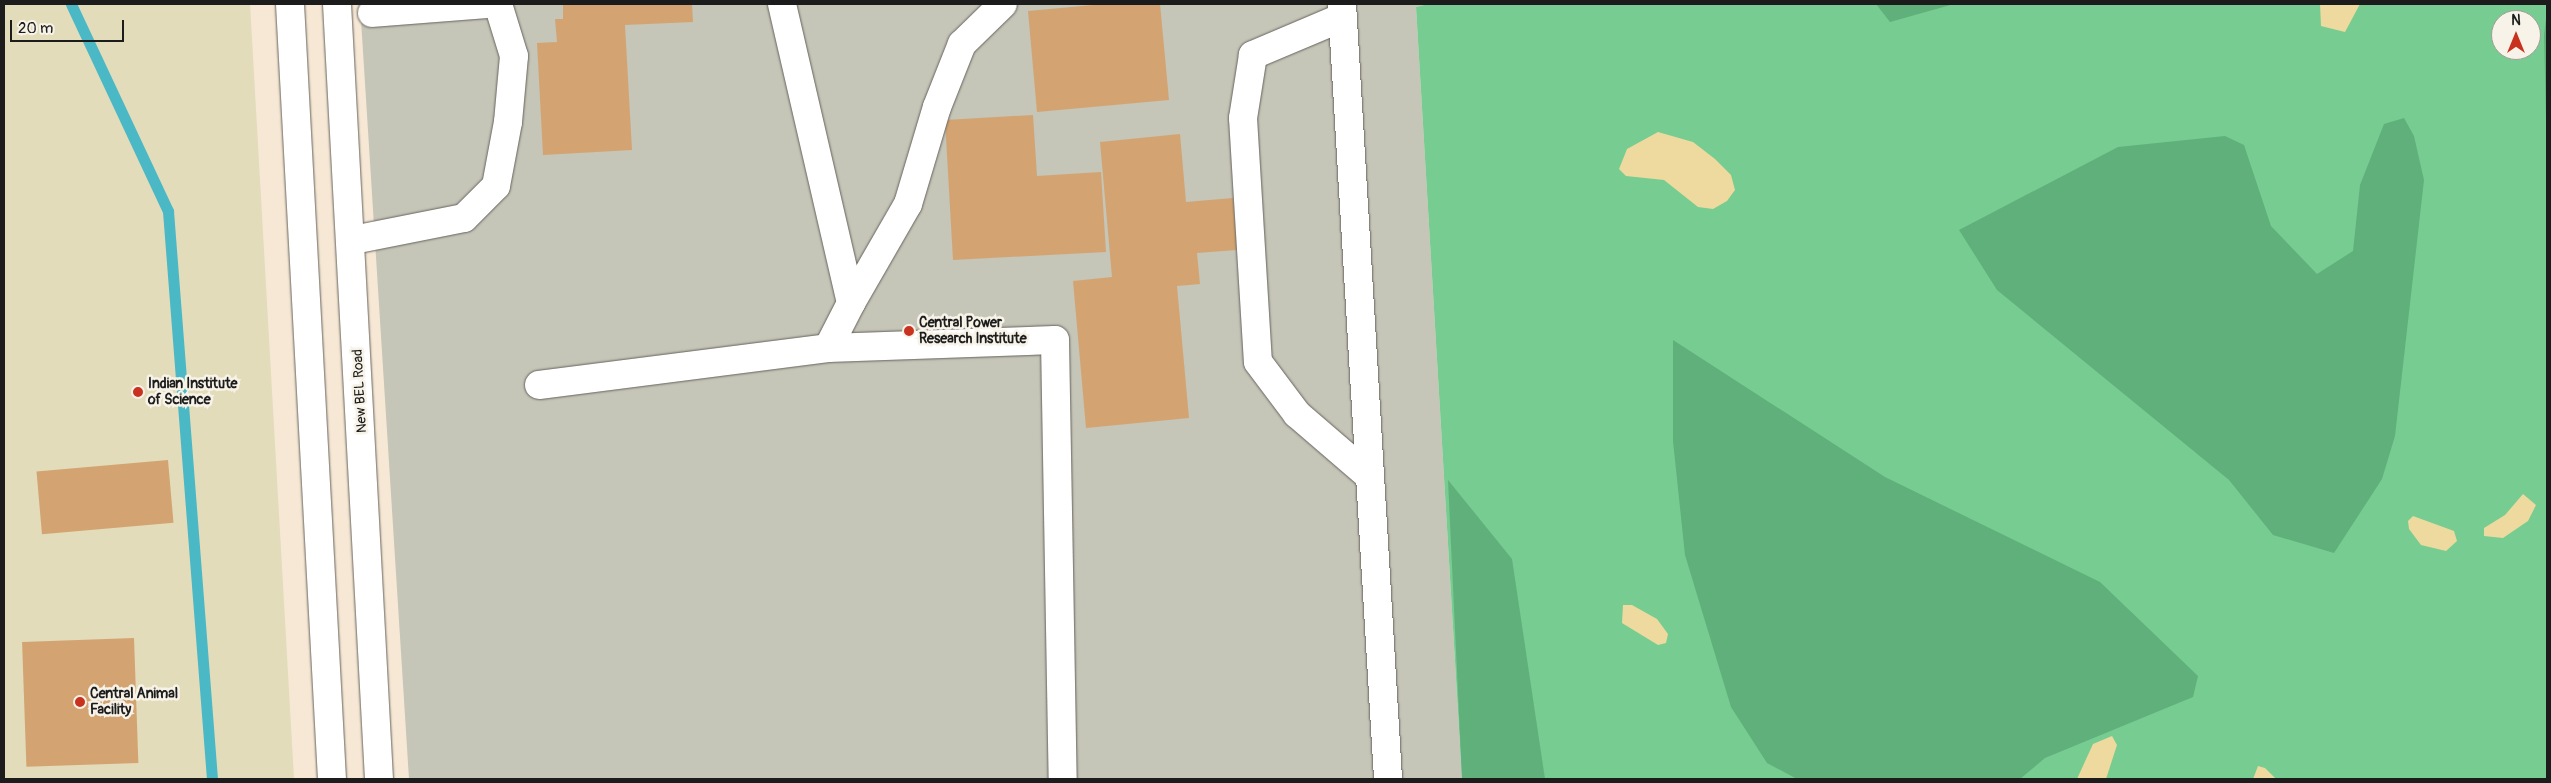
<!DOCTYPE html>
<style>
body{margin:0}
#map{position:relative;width:2551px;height:783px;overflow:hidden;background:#f6e8d5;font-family:Pangolin,sans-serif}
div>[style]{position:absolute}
.built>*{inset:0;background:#e2dcba}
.industrial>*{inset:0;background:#c5c5b8}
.green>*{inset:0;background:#76cc91}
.forest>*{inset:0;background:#60b07b}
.sand>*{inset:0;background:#eeda9e}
.stream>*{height:11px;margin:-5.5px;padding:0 5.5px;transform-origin:5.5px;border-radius:5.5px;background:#4bb8c5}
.building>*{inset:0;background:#d3a471;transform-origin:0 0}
.roads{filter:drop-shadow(0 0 1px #68635d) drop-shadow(0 0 1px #68635d)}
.minor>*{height:28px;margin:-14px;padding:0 14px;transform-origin:14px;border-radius:14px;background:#fff}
.major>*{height:28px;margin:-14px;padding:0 14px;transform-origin:14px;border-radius:14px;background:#fff}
.dots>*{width:14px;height:14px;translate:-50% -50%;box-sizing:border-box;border:2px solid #f7f3e8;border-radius:50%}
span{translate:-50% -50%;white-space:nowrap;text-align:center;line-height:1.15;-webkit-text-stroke:5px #f7f3e8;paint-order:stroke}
.poi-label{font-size:14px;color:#1c1c1c;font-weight:700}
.left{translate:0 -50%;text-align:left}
.street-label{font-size:14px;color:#1c1c1c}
.frame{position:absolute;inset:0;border:5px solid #1c1c1c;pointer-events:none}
.north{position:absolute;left:2491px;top:10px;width:50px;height:50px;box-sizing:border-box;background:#f7f3e8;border:1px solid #9f9d96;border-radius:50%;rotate:0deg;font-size:14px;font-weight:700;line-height:20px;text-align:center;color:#1c1c1c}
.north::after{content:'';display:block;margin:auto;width:18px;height:22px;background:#c8321e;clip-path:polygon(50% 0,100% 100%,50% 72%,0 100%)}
.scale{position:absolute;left:10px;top:20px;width:114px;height:22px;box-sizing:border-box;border:2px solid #1c1c1c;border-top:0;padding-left:6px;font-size:15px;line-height:18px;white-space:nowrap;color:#1c1c1c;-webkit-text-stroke:4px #f7f3e8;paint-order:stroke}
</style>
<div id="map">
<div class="built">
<div style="clip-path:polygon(4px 4px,250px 4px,294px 779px,4px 779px)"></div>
</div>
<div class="industrial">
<div style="clip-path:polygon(360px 4px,1428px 4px,1416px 7px,1462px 779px,409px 779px)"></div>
</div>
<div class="green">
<div style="clip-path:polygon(evenodd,1428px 4px,2547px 4px,2547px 779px,1462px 779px,1416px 7px,1428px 4px,2501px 20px,2531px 20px,2531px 50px,2501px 50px,2501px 20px)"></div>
</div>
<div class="forest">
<div style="clip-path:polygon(1876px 4px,1954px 4px,1890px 22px)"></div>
<div style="clip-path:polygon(2547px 10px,2547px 160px,2544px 35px)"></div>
<div style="clip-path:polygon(2404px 118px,2414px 136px,2424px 180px,2395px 436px,2382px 479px,2334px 553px,2273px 535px,2229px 480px,1997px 290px,1959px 230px,2118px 147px,2225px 136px,2244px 145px,2271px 226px,2317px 274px,2353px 251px,2360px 185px,2384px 124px)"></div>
<div style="clip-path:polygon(1673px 340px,1885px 477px,2100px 582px,2198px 676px,2193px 697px,2045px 758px,2020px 779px,1797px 779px,1767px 763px,1731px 707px,1685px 555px,1673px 441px)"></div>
<div style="clip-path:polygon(1448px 480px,1512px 559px,1545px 779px,1462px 779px)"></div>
</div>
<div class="sand">
<div style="clip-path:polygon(2320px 4px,2360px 4px,2345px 32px,2321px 26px)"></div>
<div style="clip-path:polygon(1658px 132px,1693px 142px,1715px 159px,1731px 175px,1735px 190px,1727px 201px,1713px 209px,1698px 207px,1664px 180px,1626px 176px,1619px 169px,1627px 149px)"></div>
<div style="clip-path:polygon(2523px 494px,2536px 505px,2528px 521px,2503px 538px,2484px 536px,2484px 528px,2505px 515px)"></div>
<div style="clip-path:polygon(2413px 516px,2454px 531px,2457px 541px,2446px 551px,2421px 545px,2409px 529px,2408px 521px)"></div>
<div style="clip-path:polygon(1623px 605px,1632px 605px,1657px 619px,1668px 634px,1666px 643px,1658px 645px,1622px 623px)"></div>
<div style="clip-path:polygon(2112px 736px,2117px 745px,2106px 779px,2077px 779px,2093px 744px)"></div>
<div style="clip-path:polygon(2258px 766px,2265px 768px,2276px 779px,2253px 779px)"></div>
</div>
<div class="stream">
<div style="left:71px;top:4px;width:229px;rotate:64.9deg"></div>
<div style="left:168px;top:211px;width:570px;rotate:85.57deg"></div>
</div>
<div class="building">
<div style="clip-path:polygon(563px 4px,692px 4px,693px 22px,625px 25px,632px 150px,543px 155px,537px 43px,557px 42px,555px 19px,563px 19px)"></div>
<div style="clip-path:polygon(1104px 4px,1160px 4px,1169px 100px,1037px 112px,1028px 11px)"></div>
<div style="clip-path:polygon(1033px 115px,1037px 176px,1101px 172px,1106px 252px,953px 260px,945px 120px)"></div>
<div style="clip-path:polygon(1180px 134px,1186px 202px,1233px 198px,1237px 250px,1197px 253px,1200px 284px,1177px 286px,1189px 418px,1086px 428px,1073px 281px,1112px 277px,1100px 142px)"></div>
<div style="left:168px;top:460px;width:63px;height:132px;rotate:85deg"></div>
<div style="left:134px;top:638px;width:125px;height:112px;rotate:88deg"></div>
</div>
<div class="roads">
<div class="minor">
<div style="left:1342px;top:4px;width:776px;rotate:86.6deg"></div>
<div style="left:372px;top:13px;width:114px;rotate:-4.5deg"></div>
<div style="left:1343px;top:17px;width:98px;rotate:157.1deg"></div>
<div style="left:1253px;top:55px;width:64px;rotate:99deg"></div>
<div style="left:1243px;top:118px;width:244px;rotate:86.5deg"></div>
<div style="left:1258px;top:362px;width:65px;rotate:53.1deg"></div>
<div style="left:1297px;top:414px;width:95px;rotate:40.7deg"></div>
<div style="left:353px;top:240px;width:113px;rotate:-11.2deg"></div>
<div style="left:464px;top:218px;width:45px;rotate:-45deg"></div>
<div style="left:496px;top:186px;width:65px;rotate:-79.4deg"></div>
<div style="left:508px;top:122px;width:66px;rotate:-84.8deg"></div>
<div style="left:514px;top:56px;width:54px;rotate:-107.1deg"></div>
<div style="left:851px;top:303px;width:114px;rotate:-60.1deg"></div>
<div style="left:908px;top:204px;width:101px;rotate:-73.4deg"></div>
<div style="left:937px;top:107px;width:68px;rotate:-68.4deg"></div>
<div style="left:962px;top:44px;width:57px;rotate:-44.3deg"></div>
<div style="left:828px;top:348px;width:227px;rotate:-2deg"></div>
<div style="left:1055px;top:340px;width:439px;rotate:89deg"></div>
<div style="left:539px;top:385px;width:291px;rotate:-7.3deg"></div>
<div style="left:828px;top:348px;width:51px;rotate:-62.9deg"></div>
<div style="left:851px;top:303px;width:307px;rotate:-103deg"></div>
</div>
<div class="major">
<div style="left:290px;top:4px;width:776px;rotate:86.9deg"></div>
<div style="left:337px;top:4px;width:776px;rotate:86.9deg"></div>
</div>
</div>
<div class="dots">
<div style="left:909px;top:331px;background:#c8321e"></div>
<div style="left:138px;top:392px;background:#c8321e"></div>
<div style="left:80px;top:702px;background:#c8321e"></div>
</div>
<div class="poi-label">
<span class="left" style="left:919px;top:331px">Central Power<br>Research Institute</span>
<span class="left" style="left:148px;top:392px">Indian Institute<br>of Science</span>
<span class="left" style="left:90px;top:702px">Central Animal<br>Facility</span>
</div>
<div class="street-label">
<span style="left:360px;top:391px;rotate:-93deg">New BEL Road</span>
</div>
<div class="frame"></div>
<div class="north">N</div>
<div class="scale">20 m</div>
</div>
